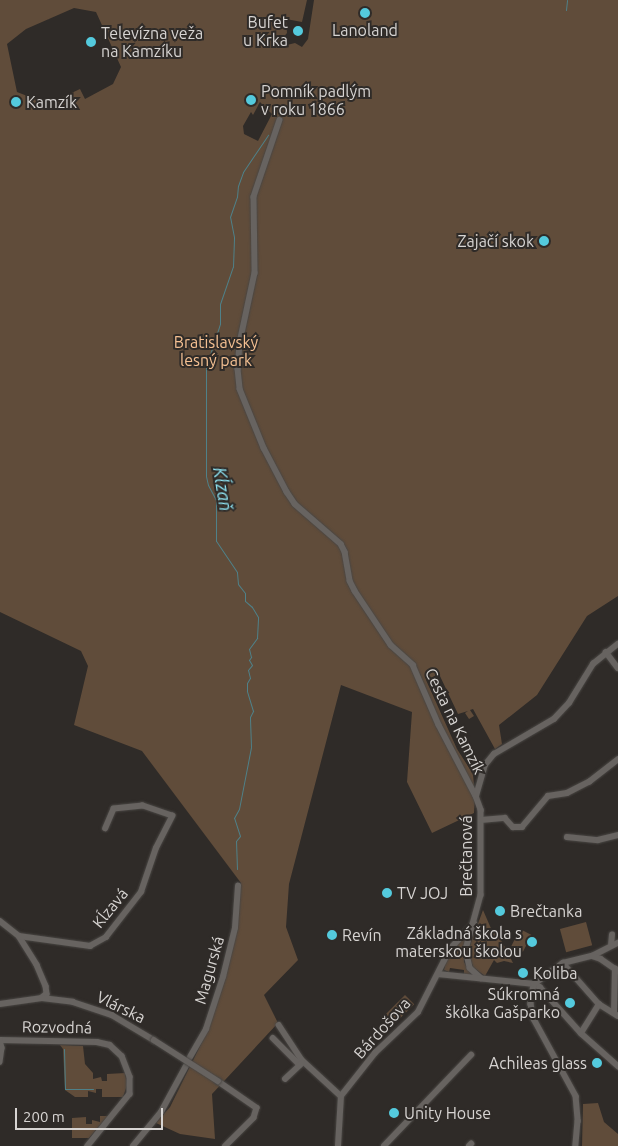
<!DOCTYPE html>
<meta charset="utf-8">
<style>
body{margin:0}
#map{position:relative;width:618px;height:1146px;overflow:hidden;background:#2f2b28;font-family:Ubuntu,sans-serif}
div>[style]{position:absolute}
.green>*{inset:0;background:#604c3a;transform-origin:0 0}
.stream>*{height:1px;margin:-0.5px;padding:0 0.5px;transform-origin:0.5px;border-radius:0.5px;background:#4f8189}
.roads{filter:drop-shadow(0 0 1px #494643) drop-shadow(0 0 1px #494643)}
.minor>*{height:5.5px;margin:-2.75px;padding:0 2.75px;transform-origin:2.75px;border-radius:2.75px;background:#676360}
.bridges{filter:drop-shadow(0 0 1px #494643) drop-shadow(0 0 1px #494643)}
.minor-bridge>*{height:5.5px;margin:-2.75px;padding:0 2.75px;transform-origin:2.75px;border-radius:2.75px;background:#676360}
.dots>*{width:14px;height:14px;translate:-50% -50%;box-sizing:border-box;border:2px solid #2f2b28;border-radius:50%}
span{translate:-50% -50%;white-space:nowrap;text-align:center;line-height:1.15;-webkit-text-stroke:4px #2f2b28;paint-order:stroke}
.poi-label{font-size:16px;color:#d7d4d2}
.right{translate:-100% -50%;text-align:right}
.left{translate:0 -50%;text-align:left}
.park-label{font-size:16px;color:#f5c092}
.street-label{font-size:16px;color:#d7d4d2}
.water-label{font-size:18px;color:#90e6f5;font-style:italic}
.scale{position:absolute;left:15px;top:1108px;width:148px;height:22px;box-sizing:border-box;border:2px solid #d7d4d2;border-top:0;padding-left:6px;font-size:15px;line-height:18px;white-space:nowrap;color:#d7d4d2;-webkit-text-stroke:4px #2f2b28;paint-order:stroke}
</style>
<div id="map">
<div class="green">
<div style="clip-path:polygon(evenodd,0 0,307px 0,302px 22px,286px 19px,287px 33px,282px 39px,287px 45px,295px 43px,302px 47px,308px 39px,314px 0,618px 0,618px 596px,587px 616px,537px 695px,499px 725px,502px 744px,495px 749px,473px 709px,470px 710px,474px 716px,469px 719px,465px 713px,468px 711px,458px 714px,439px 674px,426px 680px,457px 749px,473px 774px,475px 796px,474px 813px,432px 833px,407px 782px,412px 712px,341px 685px,289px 884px,286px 927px,298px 960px,264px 995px,278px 1023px,212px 1094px,215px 1139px,180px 1134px,156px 1123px,170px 1107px,209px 1028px,236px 927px,241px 883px,142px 751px,74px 725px,88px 666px,81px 651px,0 612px,0 0,74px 8px,96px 12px,121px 67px,113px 84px,85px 99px,80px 89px,48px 104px,17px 92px,7px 44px,26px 29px,74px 8px,0 0,260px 102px,272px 114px,258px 141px,244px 134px,243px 126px,251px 112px,253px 115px,260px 102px)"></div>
<div style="clip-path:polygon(483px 910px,493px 933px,497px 932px,513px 963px,504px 961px,497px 963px,494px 960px,485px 976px,473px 967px,468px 951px)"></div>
<div style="left:586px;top:922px;width:24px;height:27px;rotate:75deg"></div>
<div style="clip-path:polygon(472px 926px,464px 952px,464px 962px,471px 974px,464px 974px,464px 970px,450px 968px,449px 972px,444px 970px,447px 957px)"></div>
<div style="left:520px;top:929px;width:13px;height:19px;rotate:27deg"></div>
<div style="left:405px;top:995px;width:13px;height:27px;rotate:45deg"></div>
<div style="clip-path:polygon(60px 1045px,83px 1046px,85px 1064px,93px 1073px,93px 1079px,101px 1077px,102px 1081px,107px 1081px,107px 1074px,125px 1073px,127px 1085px,123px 1097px,102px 1097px,102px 1089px,96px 1089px,96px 1093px,88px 1091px,88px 1097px,75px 1097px,65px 1090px,63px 1049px)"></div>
<div style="clip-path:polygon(598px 1103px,604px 1122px,618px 1134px,618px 1146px,582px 1146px,583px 1104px)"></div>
<div style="clip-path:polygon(100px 1116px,108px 1116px,89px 1138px,72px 1138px,72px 1118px,86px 1117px,86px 1124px,92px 1124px,92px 1120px,100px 1122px)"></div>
</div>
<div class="stream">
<div style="left:566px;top:10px;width:10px;rotate:-84deg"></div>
<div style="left:237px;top:869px;width:28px;rotate:-92deg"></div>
<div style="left:236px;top:841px;width:6px;rotate:-51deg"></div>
<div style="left:240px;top:836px;width:19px;rotate:-108deg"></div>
<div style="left:234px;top:818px;width:10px;rotate:-61deg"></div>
<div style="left:239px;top:809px;width:63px;rotate:-79deg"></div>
<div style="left:251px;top:747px;width:30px;rotate:-92deg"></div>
<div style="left:250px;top:717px;width:7px;rotate:-63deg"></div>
<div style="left:253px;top:711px;width:21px;rotate:-107deg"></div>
<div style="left:247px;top:691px;width:8px;rotate:-90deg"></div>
<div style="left:247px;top:683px;width:6px;rotate:-59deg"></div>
<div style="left:250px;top:678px;width:8px;rotate:-104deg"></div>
<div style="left:248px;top:670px;width:6px;rotate:-51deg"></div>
<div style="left:252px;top:665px;width:6px;rotate:-121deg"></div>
<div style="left:249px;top:660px;width:4px;rotate:-56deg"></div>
<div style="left:251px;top:657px;width:8px;rotate:-104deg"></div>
<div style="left:249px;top:649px;width:14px;rotate:-54deg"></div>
<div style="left:257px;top:638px;width:21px;rotate:-87deg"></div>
<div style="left:258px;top:617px;width:12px;rotate:-121deg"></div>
<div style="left:252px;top:607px;width:9px;rotate:-139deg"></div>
<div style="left:245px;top:601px;width:8px;rotate:-90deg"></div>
<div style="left:245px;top:593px;width:11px;rotate:-128deg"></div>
<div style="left:238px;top:584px;width:12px;rotate:-95deg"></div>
<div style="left:237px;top:572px;width:37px;rotate:-124deg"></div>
<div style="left:216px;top:541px;width:41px;rotate:-90deg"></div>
<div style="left:216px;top:500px;width:17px;rotate:-118deg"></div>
<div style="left:208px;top:485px;width:9px;rotate:-103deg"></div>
<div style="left:206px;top:476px;width:109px;rotate:-90deg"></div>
<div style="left:206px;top:367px;width:45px;rotate:-72deg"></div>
<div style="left:220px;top:324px;width:20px;rotate:-90deg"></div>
<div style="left:220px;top:304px;width:39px;rotate:-71deg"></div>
<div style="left:233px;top:267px;width:30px;rotate:-88deg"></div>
<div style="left:234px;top:237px;width:20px;rotate:-101deg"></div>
<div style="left:230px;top:217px;width:21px;rotate:-71deg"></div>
<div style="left:237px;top:197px;width:11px;rotate:-85deg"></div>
<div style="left:238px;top:186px;width:15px;rotate:-70deg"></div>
<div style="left:243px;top:172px;width:45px;rotate:-56deg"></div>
<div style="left:64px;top:1049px;width:40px;rotate:88.6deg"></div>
<div style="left:65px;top:1089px;width:28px"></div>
</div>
<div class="roads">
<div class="minor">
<div style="left:280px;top:120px;width:81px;rotate:108.7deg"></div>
<div style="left:254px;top:197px;width:76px;rotate:89.2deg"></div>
<div style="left:255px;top:273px;width:72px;rotate:102.1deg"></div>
<div style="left:240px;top:343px;width:26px;rotate:94deg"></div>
<div style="left:238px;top:369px;width:20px;rotate:84deg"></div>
<div style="left:240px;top:389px;width:64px;rotate:67.9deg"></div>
<div style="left:264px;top:448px;width:50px;rotate:62.4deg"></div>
<div style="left:287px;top:492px;width:14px;rotate:56deg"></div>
<div style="left:295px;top:504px;width:61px;rotate:41deg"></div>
<div style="left:341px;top:544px;width:9px;rotate:63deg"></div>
<div style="left:345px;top:552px;width:29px;rotate:80deg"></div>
<div style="left:350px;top:581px;width:11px;rotate:63deg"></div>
<div style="left:355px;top:591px;width:65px;rotate:56.3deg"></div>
<div style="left:391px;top:645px;width:30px;rotate:42deg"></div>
<div style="left:413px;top:665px;width:65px;rotate:66.6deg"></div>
<div style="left:439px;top:725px;width:80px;rotate:62.5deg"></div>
<div style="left:476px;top:796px;width:15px;rotate:70deg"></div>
<div style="left:481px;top:810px;width:85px;rotate:90deg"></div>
<div style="left:481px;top:895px;width:57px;rotate:105.3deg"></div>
<div style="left:466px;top:950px;width:18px;rotate:77deg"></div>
<div style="left:470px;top:968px;width:15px;rotate:42deg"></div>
<div style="left:606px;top:652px;width:20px;rotate:53deg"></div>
<div style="left:476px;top:796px;width:32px;rotate:-74deg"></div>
<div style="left:485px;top:765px;width:14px;rotate:-51deg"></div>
<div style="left:494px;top:754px;width:69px;rotate:-30.3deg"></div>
<div style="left:554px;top:719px;width:22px;rotate:-47deg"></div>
<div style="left:569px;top:703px;width:46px;rotate:-58.4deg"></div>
<div style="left:593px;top:664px;width:32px;rotate:-39deg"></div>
<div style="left:481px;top:820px;width:24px;rotate:-5deg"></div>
<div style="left:505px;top:818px;width:12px;rotate:48deg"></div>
<div style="left:513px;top:827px;width:9px"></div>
<div style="left:522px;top:827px;width:40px;rotate:-50deg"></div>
<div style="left:548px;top:796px;width:19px;rotate:-9deg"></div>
<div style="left:567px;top:793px;width:25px;rotate:-27deg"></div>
<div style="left:589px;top:782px;width:37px;rotate:-38deg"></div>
<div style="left:567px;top:837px;width:31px;rotate:6deg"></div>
<div style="left:598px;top:840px;width:21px;rotate:-14deg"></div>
<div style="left:0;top:921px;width:24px;rotate:38deg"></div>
<div style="left:19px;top:936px;width:34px;rotate:58deg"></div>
<div style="left:37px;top:965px;width:23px;rotate:67deg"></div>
<div style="left:46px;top:986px;width:8px;rotate:83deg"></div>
<div style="left:47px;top:994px;width:6px;rotate:141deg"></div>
<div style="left:19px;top:936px;width:72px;rotate:8deg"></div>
<div style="left:90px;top:946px;width:18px;rotate:-29deg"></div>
<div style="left:106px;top:937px;width:57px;rotate:-52.1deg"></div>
<div style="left:141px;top:892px;width:46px;rotate:-71.2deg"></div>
<div style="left:156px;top:848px;width:36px;rotate:-63deg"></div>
<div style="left:172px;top:816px;width:31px;rotate:-161deg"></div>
<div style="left:143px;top:806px;width:29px;rotate:174deg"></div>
<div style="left:114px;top:809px;width:21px;rotate:113deg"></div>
<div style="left:611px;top:946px;width:11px;rotate:-85deg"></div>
<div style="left:592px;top:956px;width:29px;rotate:-27deg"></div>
<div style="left:563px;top:963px;width:55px;rotate:48.7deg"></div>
<div style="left:599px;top:1004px;width:22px;rotate:32deg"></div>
<div style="left:438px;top:974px;width:97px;rotate:5.9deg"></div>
<div style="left:534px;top:984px;width:7px;rotate:27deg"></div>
<div style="left:540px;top:987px;width:62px;rotate:48.3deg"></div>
<div style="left:581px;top:1033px;width:50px;rotate:41.7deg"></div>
<div style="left:534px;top:984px;width:20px;rotate:99deg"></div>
<div style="left:531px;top:1004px;width:15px;rotate:79deg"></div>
<div style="left:534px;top:1019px;width:88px;rotate:61.4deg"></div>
<div style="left:576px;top:1096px;width:25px;rotate:85deg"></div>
<div style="left:578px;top:1121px;width:25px;rotate:95deg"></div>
<div style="left:534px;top:984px;width:36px;rotate:-36deg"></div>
<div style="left:563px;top:963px;width:30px;rotate:-14deg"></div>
<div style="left:592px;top:956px;width:9px;rotate:18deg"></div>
<div style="left:601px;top:959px;width:21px;rotate:35deg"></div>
<div style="left:0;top:1004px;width:42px;rotate:-8.1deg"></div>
<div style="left:42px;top:998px;width:31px;rotate:7deg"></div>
<div style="left:73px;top:1002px;width:41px;rotate:18.4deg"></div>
<div style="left:112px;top:1015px;width:49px;rotate:30.8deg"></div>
<div style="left:614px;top:1013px;width:44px;rotate:-88.7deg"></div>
<div style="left:279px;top:1025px;width:42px;rotate:56.7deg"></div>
<div style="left:302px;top:1060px;width:53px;rotate:42.7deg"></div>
<div style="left:581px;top:1033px;width:34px;rotate:-58deg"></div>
<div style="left:273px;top:1038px;width:38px;rotate:45deg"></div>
<div style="left:0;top:1040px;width:97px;rotate:1.2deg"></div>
<div style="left:97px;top:1042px;width:13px;rotate:13deg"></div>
<div style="left:110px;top:1045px;width:16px;rotate:43deg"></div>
<div style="left:122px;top:1056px;width:22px;rotate:69deg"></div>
<div style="left:130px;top:1077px;width:17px;rotate:90deg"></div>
<div style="left:130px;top:1094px;width:67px;rotate:128.9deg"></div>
<div style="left:0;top:1040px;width:8px;rotate:76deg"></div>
<div style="left:2px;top:1048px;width:14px;rotate:98deg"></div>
<div style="left:190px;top:1057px;width:32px;rotate:-60deg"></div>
<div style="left:206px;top:1029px;width:55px;rotate:-71.9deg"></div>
<div style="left:223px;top:977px;width:50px;rotate:-76.2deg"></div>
<div style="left:235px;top:928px;width:42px;rotate:-85.9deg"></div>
<div style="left:285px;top:1079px;width:23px;rotate:-43deg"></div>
<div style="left:218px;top:1081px;width:47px;rotate:34.7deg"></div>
<div style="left:257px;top:1108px;width:10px;rotate:107deg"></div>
<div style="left:254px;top:1118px;width:40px;rotate:135deg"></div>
<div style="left:133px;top:1146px;width:44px;rotate:-50.5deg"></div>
<div style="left:161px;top:1112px;width:52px;rotate:-61.5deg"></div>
<div style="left:338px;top:1146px;width:50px;rotate:-86.6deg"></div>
<div style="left:341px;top:1096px;width:55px;rotate:-51.7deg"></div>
<div style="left:375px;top:1053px;width:59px;rotate:-43.6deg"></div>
<div style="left:418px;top:1012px;width:71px;rotate:-63.1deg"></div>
<div style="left:450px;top:949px;width:35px;rotate:-47deg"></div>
<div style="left:384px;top:1146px;width:126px;rotate:-46.3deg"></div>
<div style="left:469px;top:1146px;width:3px;rotate:-45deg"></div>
</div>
</div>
<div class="bridges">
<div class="minor-bridge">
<div style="left:154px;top:1040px;width:76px;rotate:32.6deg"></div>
</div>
</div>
<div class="dots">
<div style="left:365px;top:13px;background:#54cadd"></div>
<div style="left:298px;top:31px;background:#54cadd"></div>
<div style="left:91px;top:42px;background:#54cadd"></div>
<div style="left:251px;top:100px;background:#54cadd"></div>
<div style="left:16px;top:102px;background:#54cadd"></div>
<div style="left:544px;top:241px;background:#54cadd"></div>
<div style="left:387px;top:893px;background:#54cadd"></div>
<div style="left:500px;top:911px;background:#54cadd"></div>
<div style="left:332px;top:935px;background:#54cadd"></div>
<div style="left:532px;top:942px;background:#54cadd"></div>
<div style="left:523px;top:973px;background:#54cadd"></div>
<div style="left:570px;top:1003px;background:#54cadd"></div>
<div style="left:597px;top:1063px;background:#54cadd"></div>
<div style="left:394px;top:1113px;background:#54cadd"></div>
</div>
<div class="poi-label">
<span class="right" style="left:288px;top:31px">Bufet<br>u Krka</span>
<span style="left:365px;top:30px">Lanoland</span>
<span class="left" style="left:101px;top:42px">Televízna veža<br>na Kamzíku</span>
<span class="left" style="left:261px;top:100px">Pomník padlým<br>v roku 1866</span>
<span class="left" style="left:26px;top:102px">Kamzík</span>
<span class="right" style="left:534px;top:241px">Zajačí skok</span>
<span class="left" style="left:397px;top:893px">TV JOJ</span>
<span class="left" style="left:510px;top:911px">Brečtanka</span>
<span class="right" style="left:522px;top:942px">Základná škola s<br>materskou školou</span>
<span class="left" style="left:342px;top:935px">Revín</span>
<span class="left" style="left:533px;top:973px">Koliba</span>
<span class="right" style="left:560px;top:1003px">Súkromná<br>škôlka Gašparko</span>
<span class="right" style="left:587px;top:1063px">Achileas glass</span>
<span class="left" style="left:404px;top:1113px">Unity House</span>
</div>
<div class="park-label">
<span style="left:216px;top:351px">Bratislavský<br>lesný park</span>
</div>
<div class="street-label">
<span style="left:455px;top:721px;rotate:64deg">Cesta na Kamzík</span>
<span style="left:466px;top:856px;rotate:-90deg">Brečtanová</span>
<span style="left:110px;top:908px;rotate:-51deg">Kĺzavá</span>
<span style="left:209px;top:970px;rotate:-74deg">Magurská</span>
<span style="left:121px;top:1007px;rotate:26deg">Vlárska</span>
<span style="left:57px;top:1027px;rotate:1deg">Rozvodná</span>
<span style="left:382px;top:1028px;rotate:-48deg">Bárdošova</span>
</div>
<div class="water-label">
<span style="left:223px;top:489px;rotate:81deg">Kĺzaň</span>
</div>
<div class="scale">200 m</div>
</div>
